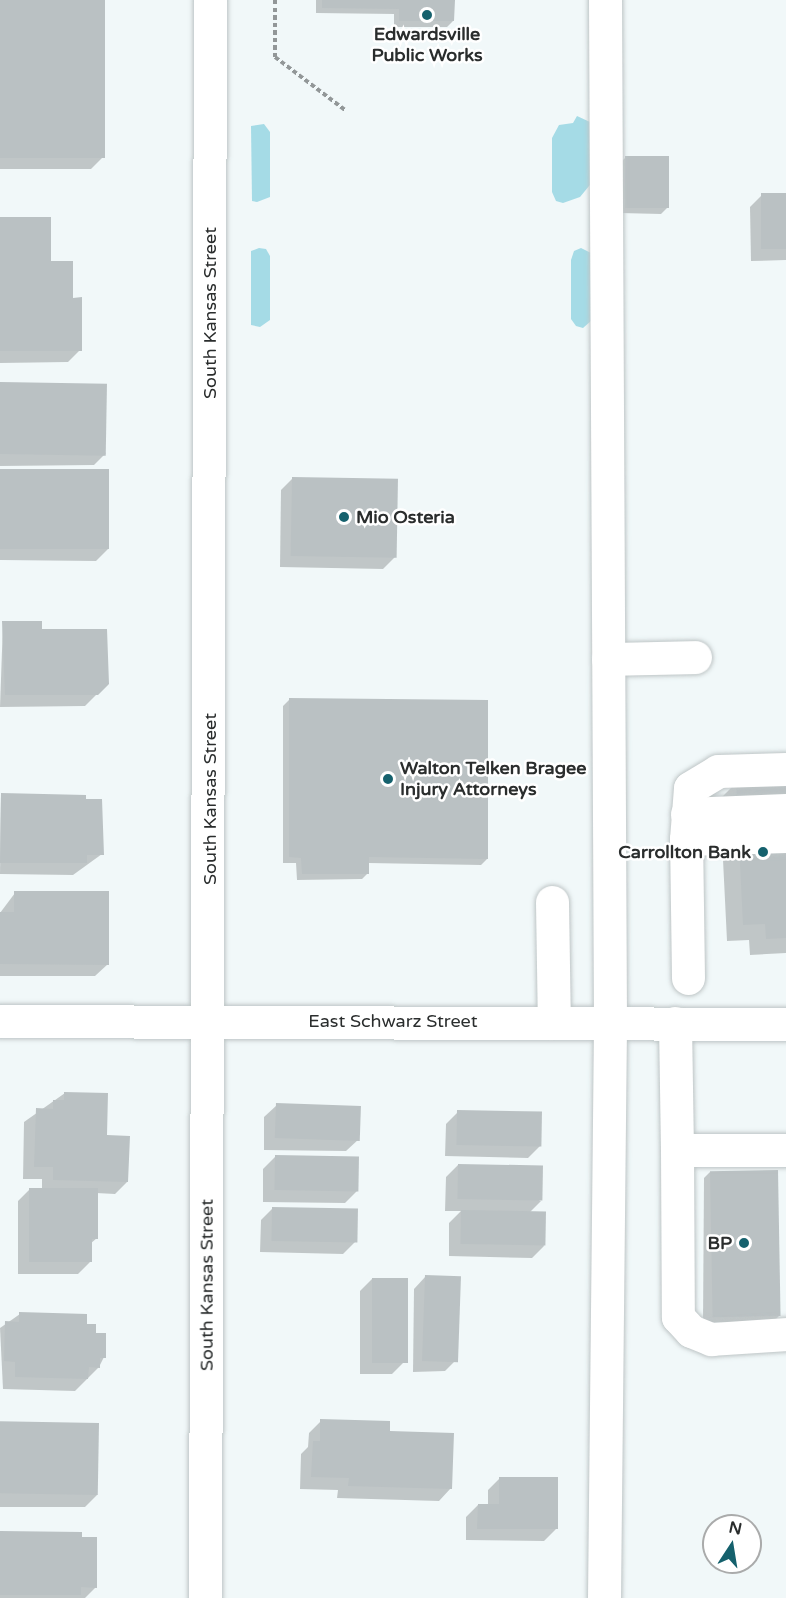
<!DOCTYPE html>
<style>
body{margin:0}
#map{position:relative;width:786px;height:1598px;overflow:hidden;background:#f1f8f9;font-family:"Varela Round",sans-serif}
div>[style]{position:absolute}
.green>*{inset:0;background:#a5dbe6}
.shadow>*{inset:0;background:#0003}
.building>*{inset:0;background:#bac1c3;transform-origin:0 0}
.path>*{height:4px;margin-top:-2px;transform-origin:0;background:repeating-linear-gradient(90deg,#929798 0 4.5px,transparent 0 7.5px)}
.roads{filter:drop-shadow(0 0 2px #bec5c6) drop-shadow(0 0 2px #bec5c6)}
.minor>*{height:33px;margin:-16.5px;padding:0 16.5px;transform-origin:16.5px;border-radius:16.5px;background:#fff}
.dots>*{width:16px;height:16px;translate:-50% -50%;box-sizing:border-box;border:3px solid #fff;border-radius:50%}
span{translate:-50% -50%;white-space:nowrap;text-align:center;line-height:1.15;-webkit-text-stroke:5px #fff;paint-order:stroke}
.poi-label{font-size:18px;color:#2a2d2d;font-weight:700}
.left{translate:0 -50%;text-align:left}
.right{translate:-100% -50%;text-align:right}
.street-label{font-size:18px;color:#2a2d2d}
.north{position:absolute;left:702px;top:1514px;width:60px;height:60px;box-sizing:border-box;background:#fff;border:2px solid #aaabab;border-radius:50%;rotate:12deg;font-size:16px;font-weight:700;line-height:24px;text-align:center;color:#2a2d2d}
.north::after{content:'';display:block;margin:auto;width:21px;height:27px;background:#15616d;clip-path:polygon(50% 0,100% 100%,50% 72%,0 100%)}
</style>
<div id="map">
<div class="green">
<div style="clip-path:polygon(577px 116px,590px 122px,594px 180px,580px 197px,563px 203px,556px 201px,552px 192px,552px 138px,559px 125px,573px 123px)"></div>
<div style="clip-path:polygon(264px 124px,270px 132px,270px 197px,257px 202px,252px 201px,251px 126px)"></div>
<div style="clip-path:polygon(259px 248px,266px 249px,270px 256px,270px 320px,260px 327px,251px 325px,251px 251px)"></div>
<div style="clip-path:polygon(581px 248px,591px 253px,591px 321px,583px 328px,576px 326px,571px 319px,571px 260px,574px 251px)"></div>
</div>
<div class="shadow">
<div style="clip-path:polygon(0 0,104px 0,103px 157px,91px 169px,0 169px)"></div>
<div style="clip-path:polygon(316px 0,453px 0,453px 21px,447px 27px,394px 27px,394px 14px,316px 13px)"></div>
<div style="clip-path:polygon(626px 157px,667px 208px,661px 214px,620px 213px,620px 163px)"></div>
<div style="clip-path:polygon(786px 194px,786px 260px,751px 261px,750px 207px,762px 195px)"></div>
<div style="clip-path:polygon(0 219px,50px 263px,72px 299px,80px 350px,68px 362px,0 363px)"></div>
<div style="clip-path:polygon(0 384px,106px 453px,94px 465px,0 466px)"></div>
<div style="clip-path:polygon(0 471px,108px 549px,96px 561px,0 560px)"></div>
<div style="clip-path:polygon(293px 478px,395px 557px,383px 569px,280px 567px,281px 490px)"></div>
<div style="clip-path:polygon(3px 622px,40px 631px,108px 683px,85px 706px,0 707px)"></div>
<div style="clip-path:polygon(289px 700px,487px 859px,481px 865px,368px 863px,368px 873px,362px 879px,297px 880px,296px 863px,283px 863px,283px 706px)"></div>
<div style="clip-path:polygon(786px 780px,786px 953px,750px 955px,749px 940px,727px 941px,720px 799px,737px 782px)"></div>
<div style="clip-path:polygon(1px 795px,102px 854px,73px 875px,0 874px)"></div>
<div style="clip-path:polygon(15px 893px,108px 964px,95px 976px,0 976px,0 913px)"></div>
<div style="clip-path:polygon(65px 1093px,105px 1137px,127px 1182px,115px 1194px,96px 1193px,97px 1238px,90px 1244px,90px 1262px,78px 1274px,18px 1274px,18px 1201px,30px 1189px,42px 1189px,42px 1179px,23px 1179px,24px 1122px)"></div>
<div style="clip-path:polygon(277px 1105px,359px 1139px,346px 1151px,264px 1150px,264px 1117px)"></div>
<div style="clip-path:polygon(458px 1112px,540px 1146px,528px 1158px,445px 1156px,446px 1124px)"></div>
<div style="clip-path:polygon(275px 1157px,357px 1191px,345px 1203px,263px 1202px,263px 1169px)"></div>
<div style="clip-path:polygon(458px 1165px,541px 1201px,530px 1212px,544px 1246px,532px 1258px,449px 1256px,449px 1223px,461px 1211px,445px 1211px,446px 1177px)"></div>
<div style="clip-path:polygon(710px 1172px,779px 1316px,773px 1322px,703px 1322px,704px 1178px)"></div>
<div style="clip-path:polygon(273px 1208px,355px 1242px,343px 1254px,260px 1252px,261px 1220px)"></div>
<div style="clip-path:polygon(426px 1276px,457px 1359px,445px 1371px,413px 1372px,414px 1289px)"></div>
<div style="clip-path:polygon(372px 1279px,404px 1362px,392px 1374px,360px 1374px,360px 1291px)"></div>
<div style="clip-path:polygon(20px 1314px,86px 1325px,95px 1334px,104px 1357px,99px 1367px,75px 1391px,3px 1389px,0 1328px)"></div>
<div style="clip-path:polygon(321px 1421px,388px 1432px,451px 1488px,439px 1501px,337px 1498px,338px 1490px,300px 1489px,301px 1454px,308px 1447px,309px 1433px)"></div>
<div style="clip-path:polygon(0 1425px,97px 1495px,85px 1507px,0 1507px)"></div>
<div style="clip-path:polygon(500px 1478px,556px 1529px,544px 1541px,466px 1540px,466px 1517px,478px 1505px,488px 1506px,488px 1490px)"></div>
<div style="clip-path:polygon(0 1533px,96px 1587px,85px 1598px,0 1598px)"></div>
</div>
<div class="building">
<div style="left:0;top:0;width:105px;height:158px"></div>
<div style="clip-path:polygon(322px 0,455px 0,454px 21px,399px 21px,399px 9px,322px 8px)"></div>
<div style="left:625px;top:156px;width:44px;height:52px"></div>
<div style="left:761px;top:193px;width:25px;height:56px"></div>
<div style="clip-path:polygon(0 217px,51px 217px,51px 261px,73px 261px,73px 298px,82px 297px,82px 351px,0 351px)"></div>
<div style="left:0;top:382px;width:107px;height:72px;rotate:1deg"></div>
<div style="left:109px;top:469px;width:80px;height:109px;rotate:90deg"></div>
<div style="left:292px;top:477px;width:106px;height:79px;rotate:1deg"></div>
<div style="clip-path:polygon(2px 621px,42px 621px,42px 629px,107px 629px,109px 684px,98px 695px,5px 695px)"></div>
<div style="clip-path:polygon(289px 698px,488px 700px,488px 859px,369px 857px,369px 874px,302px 874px,301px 858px,289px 857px)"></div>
<div style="clip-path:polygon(786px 778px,786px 938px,766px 939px,765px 924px,743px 925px,736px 781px)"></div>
<div style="clip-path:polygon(1px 793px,86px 795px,86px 799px,102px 799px,104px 855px,87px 855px,87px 863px,0 863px)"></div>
<div style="clip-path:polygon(14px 891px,109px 891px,109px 965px,0 964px,0 912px,14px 912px)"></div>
<div style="clip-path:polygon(64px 1092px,108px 1093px,107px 1135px,130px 1136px,128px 1182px,53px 1180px,53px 1167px,34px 1167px,36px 1108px,53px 1109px,53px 1100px,64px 1100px)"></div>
<div style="left:276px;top:1103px;width:85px;height:35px;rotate:2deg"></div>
<div style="left:457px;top:1110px;width:85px;height:35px;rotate:1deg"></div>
<div style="left:275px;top:1155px;width:84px;height:35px;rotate:1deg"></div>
<div style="left:458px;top:1164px;width:85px;height:35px;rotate:1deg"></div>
<div style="left:778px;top:1170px;width:146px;height:68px;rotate:89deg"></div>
<div style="clip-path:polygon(29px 1188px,98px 1188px,98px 1239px,92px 1239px,92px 1262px,29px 1262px)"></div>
<div style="left:272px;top:1207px;width:86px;height:34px;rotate:1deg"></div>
<div style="left:461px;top:1210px;width:85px;height:34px;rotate:1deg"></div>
<div style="left:425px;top:1275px;width:36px;height:86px;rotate:2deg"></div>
<div style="left:372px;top:1278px;width:36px;height:85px"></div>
<div style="clip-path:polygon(19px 1312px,87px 1314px,87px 1324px,96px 1324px,96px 1333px,106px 1333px,106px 1358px,100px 1358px,100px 1368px,89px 1367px,88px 1379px,15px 1377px,15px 1362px,4px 1361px,5px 1321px,19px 1322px)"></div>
<div style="clip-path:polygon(320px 1419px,390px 1421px,390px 1431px,454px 1433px,452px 1489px,348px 1486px,349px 1478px,311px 1477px,313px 1441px,320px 1441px)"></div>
<div style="left:99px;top:1423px;width:72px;height:99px;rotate:91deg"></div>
<div style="clip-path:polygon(499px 1477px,558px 1477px,558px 1529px,477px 1529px,478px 1504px,499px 1504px)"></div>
<div style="clip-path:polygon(0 1531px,82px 1532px,82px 1537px,97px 1537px,97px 1588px,81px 1587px,81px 1595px,0 1595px)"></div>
</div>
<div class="path">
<div style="left:275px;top:0;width:57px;rotate:90deg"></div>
<div style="left:275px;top:57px;width:88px;rotate:37.1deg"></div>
</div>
<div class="roads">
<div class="minor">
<div style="left:608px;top:659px;width:87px;rotate:-1.3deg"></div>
<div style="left:687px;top:814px;width:99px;rotate:-2.3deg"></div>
<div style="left:686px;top:839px;width:100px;rotate:-1.7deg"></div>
<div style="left:552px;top:902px;width:121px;rotate:89.1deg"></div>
<div style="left:688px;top:978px;width:139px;rotate:-90.8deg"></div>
<div style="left:686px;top:839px;width:51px;rotate:-85.5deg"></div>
<div style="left:690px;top:788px;width:33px;rotate:-31deg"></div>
<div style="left:718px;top:771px;width:68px;rotate:-1.7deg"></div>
<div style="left:0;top:1021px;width:786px;rotate:0.22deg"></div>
<div style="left:675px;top:1023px;width:127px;rotate:89.1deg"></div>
<div style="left:677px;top:1150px;width:109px"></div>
<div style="left:677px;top:1150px;width:167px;rotate:89.7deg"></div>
<div style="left:678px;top:1317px;width:19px;rotate:47deg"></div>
<div style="left:691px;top:1331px;width:22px;rotate:22deg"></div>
<div style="left:711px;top:1339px;width:75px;rotate:-3.8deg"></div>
<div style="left:205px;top:1598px;width:1598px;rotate:-89.82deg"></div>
<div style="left:604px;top:1598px;width:575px;rotate:-89.4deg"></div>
<div style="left:610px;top:1023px;width:1023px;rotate:-90.28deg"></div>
</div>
</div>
<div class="dots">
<div style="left:427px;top:15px;background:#15616d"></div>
<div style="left:344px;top:517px;background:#15616d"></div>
<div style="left:388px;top:779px;background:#15616d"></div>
<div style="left:763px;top:852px;background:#15616d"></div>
<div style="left:744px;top:1243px;background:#15616d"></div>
</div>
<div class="poi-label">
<span style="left:427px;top:45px">Edwardsville<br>Public Works</span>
<span class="left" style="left:356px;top:517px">Mio Osteria</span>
<span class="left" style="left:400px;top:779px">Walton Telken Bragee<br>Injury Attorneys</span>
<span class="right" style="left:751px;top:852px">Carrollton Bank</span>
<span class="right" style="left:732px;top:1243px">BP</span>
</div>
<div class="street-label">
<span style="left:210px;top:313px;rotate:-90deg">South Kansas Street</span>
<span style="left:210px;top:799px;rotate:-90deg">South Kansas Street</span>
<span style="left:393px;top:1021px">East Schwarz Street</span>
<span style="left:207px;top:1285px;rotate:-90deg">South Kansas Street</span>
</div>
<div class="north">N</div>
</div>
